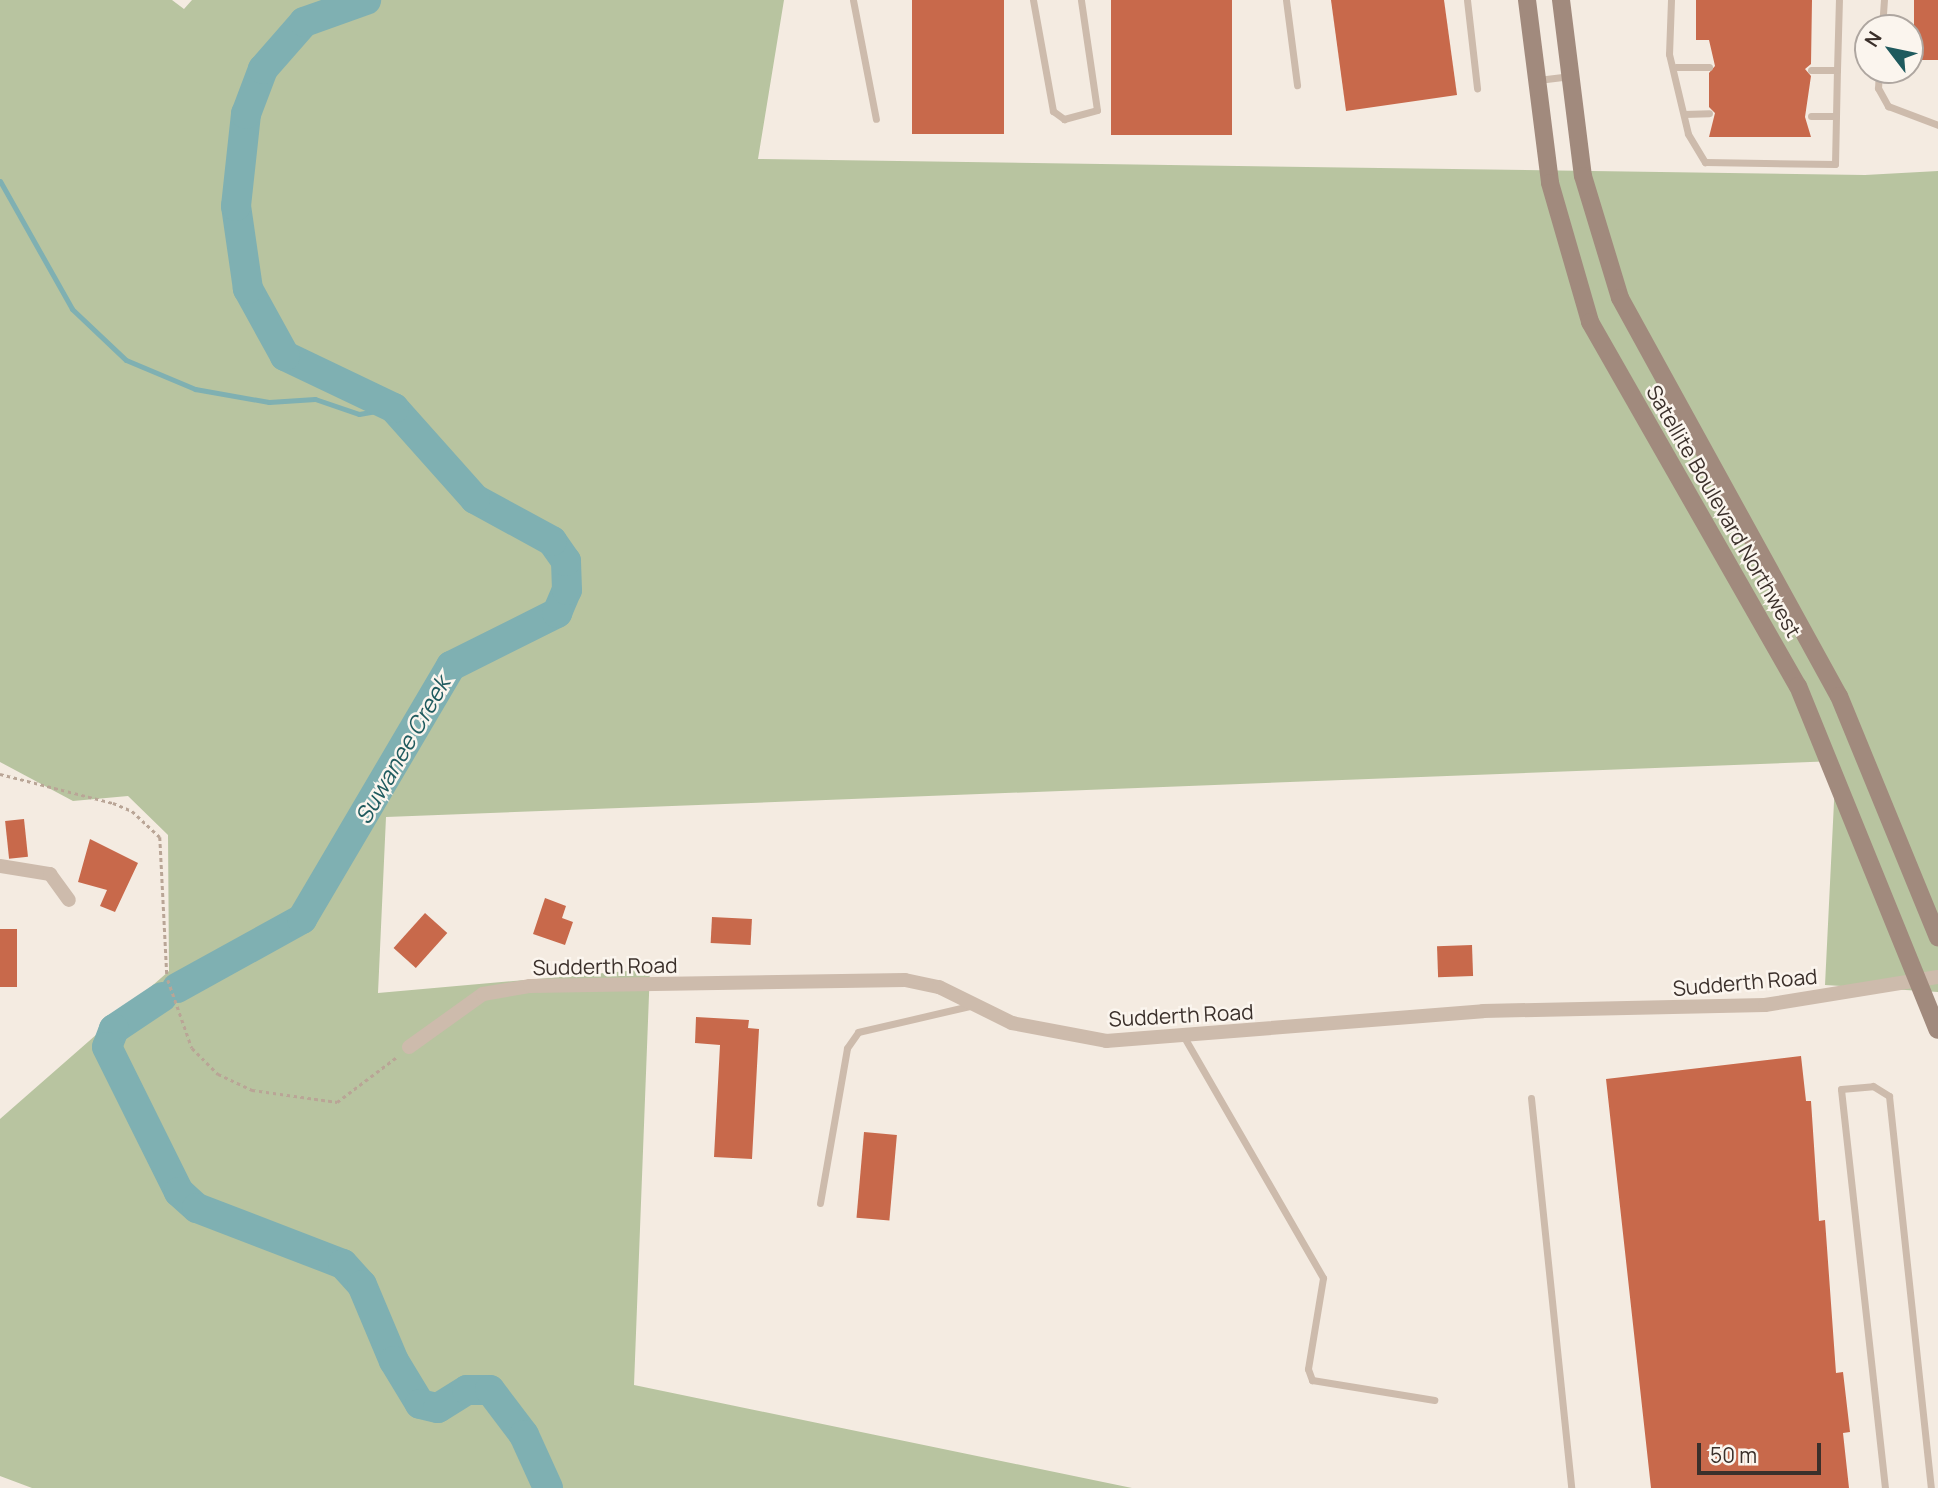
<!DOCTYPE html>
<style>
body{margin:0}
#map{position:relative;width:1938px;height:1488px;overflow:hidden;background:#f4ebe1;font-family:Manrope,sans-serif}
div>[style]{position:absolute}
.green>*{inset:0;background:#b8c4a0}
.stream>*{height:5px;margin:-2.5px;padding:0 2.5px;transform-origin:2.5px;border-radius:2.5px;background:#7fb0b2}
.river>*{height:30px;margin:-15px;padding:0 15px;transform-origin:15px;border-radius:15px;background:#7fb0b2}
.building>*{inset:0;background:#c8694b;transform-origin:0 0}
.path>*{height:2.5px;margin-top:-1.25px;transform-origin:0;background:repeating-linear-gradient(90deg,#b9a596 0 3.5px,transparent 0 7px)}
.lane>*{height:7px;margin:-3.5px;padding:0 3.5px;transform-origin:3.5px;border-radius:3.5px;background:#cdbbac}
.street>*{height:14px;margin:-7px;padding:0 7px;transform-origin:7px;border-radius:7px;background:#cdbbac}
.secondary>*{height:18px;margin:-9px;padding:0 9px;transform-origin:9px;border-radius:9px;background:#a18a7d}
span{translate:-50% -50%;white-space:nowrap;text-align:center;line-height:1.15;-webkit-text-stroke:5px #fbf5ee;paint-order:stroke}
.street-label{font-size:21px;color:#3b302b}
.water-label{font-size:23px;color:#1f5a5e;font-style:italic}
.north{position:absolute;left:1854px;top:14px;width:70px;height:70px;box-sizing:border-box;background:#fbf5ee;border:2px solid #aea6a0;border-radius:50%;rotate:302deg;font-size:19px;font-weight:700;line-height:28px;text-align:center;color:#3b302b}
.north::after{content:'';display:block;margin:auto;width:24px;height:32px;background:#1f5a5e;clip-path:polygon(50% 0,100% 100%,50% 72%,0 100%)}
.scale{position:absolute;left:1697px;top:1443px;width:124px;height:32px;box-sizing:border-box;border:4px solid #3b302b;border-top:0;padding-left:9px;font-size:21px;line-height:24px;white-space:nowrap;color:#3b302b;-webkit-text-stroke:5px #fbf5ee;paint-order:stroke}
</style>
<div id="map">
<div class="green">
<div style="clip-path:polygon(0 0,172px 0,184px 9px,192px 0,784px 0,758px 159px,1865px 175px,1938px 171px,1938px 992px,1825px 985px,1836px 761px,386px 817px,378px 993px,650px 969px,634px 1385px,1132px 1488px,32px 1488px,0 1476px,0 1119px,169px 971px,168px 835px,128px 796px,73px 801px,0 762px)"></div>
</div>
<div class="stream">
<div style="left:0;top:181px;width:147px;rotate:60.6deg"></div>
<div style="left:72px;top:309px;width:74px;rotate:43.4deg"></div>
<div style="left:126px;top:360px;width:75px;rotate:22.8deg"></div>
<div style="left:195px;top:389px;width:75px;rotate:10deg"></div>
<div style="left:269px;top:402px;width:46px;rotate:-3.7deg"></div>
<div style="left:315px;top:399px;width:46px;rotate:18.8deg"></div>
<div style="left:359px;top:414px;width:36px;rotate:-10deg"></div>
</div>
<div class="river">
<div style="left:177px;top:988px;width:143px;rotate:-28.9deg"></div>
<div style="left:302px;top:919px;width:294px;rotate:-59.5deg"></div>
<div style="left:451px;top:666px;width:119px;rotate:-26.6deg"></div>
<div style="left:557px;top:613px;width:25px;rotate:-67deg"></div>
<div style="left:567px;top:590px;width:29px;rotate:-92deg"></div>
<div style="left:566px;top:561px;width:24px;rotate:-125deg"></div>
<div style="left:552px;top:541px;width:88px;rotate:-151.4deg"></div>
<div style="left:475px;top:499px;width:122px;rotate:-131.7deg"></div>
<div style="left:394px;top:408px;width:121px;rotate:-154.5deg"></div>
<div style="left:285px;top:356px;width:77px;rotate:-118.9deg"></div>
<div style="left:248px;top:289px;width:84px;rotate:-98.2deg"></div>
<div style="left:236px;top:206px;width:93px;rotate:-83.8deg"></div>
<div style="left:246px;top:114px;width:48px;rotate:-69.3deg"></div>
<div style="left:263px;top:69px;width:62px;rotate:-48.9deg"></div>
<div style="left:304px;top:22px;width:66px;rotate:-19.5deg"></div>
<div style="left:162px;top:997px;width:58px;rotate:146.3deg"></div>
<div style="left:114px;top:1029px;width:19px;rotate:111deg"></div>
<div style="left:107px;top:1047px;width:162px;rotate:63.6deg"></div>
<div style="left:179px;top:1192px;width:24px;rotate:42deg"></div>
<div style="left:197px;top:1208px;width:156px;rotate:21deg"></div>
<div style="left:343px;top:1264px;width:28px;rotate:48deg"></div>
<div style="left:362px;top:1285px;width:82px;rotate:67.2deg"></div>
<div style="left:394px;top:1361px;width:50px;rotate:58.8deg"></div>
<div style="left:420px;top:1404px;width:18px;rotate:13deg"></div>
<div style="left:438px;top:1408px;width:34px;rotate:-32deg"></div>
<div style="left:467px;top:1390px;width:23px"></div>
<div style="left:490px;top:1390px;width:56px;rotate:52.9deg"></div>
<div style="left:524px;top:1435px;width:58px;rotate:65.6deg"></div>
</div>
<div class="building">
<div style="left:912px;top:0;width:92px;height:134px"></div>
<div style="left:1111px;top:0;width:121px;height:135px"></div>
<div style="clip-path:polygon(1331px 0,1444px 0,1457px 95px,1346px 111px)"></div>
<div style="clip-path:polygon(1696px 0,1812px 0,1811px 64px,1805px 69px,1811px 76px,1805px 117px,1811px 137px,1709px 137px,1715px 113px,1709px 107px,1709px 73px,1715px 66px,1709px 40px,1696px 40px)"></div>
<div style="left:1914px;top:0;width:24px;height:60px"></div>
<div style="left:24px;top:819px;width:38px;height:19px;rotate:84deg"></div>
<div style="clip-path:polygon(90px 839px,138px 863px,115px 912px,100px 906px,107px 890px,78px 882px)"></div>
<div style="clip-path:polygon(545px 898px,566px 906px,562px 918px,573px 922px,565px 945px,533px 934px)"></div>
<div style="left:425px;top:913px;width:30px;height:47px;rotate:42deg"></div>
<div style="left:712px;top:917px;width:40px;height:26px;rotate:3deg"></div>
<div style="left:0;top:929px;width:17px;height:58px"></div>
<div style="left:1472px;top:945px;width:31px;height:35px;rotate:88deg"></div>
<div style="clip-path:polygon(696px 1017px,749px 1020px,748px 1028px,759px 1029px,752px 1159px,714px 1157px,720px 1045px,695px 1043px)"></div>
<div style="clip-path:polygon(1801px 1056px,1806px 1101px,1811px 1101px,1819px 1221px,1825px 1220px,1836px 1373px,1843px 1372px,1850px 1432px,1843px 1433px,1849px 1488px,1651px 1488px,1606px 1079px)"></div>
<div style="left:864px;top:1132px;width:33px;height:86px;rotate:5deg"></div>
</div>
<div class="path">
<div style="left:0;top:774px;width:117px;rotate:14.4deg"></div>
<div style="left:113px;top:803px;width:21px;rotate:23deg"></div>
<div style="left:132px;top:811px;width:38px;rotate:43deg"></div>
<div style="left:160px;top:837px;width:140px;rotate:87.1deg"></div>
<div style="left:168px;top:980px;width:72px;rotate:70.6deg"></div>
<div style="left:192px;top:1048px;width:37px;rotate:45deg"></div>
<div style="left:218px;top:1074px;width:38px;rotate:25deg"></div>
<div style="left:252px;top:1090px;width:86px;rotate:8deg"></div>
<div style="left:337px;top:1102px;width:76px;rotate:-37deg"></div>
</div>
<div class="lane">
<div style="left:853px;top:0;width:121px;rotate:79.1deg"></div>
<div style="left:1033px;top:0;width:113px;rotate:79.8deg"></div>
<div style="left:1053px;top:111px;width:14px;rotate:36deg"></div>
<div style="left:1064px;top:119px;width:34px;rotate:-15deg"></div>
<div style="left:1097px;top:110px;width:111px;rotate:-98.3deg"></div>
<div style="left:1286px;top:0;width:86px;rotate:82.6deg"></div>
<div style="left:1467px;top:0;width:89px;rotate:83.5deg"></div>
<div style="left:1671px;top:0;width:54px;rotate:92.1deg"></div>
<div style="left:1669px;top:54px;width:82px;rotate:76.6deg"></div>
<div style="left:1688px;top:134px;width:33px;rotate:59deg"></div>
<div style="left:1705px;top:162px;width:130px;rotate:0.9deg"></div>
<div style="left:1835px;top:164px;width:94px;rotate:-88.8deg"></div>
<div style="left:1882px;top:28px;width:28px;rotate:-86deg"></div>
<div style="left:1676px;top:67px;width:33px"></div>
<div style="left:1811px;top:70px;width:26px"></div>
<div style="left:1837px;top:70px;width:70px;rotate:-88.4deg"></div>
<div style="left:1879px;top:70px;width:18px;rotate:93deg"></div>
<div style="left:1878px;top:88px;width:21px;rotate:61deg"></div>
<div style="left:1888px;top:106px;width:53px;rotate:20.8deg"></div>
<div style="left:1538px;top:80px;width:33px;rotate:-7deg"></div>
<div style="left:1684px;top:114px;width:25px;rotate:-2deg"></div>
<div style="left:1811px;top:116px;width:25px"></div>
<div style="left:1184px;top:1037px;width:278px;rotate:60deg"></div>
<div style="left:1323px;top:1278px;width:92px;rotate:99.4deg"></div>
<div style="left:1308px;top:1369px;width:12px;rotate:70deg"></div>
<div style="left:1312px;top:1380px;width:124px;rotate:9.3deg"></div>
<div style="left:1531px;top:1098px;width:392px;rotate:84.1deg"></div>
<div style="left:820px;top:1203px;width:157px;rotate:-80.1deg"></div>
<div style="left:847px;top:1048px;width:19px;rotate:-55deg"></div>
<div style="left:858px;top:1032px;width:119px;rotate:-13.1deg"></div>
<div style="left:1885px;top:1488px;width:401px;rotate:-96.3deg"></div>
<div style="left:1841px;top:1089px;width:32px;rotate:-5deg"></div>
<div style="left:1873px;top:1086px;width:19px;rotate:32deg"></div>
<div style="left:1889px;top:1096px;width:394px;rotate:83.9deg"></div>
</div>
<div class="street">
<div style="left:0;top:866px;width:51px;rotate:9.1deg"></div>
<div style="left:50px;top:874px;width:32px;rotate:54deg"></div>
<div style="left:409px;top:1047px;width:91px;rotate:-35.6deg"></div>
<div style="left:483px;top:994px;width:48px;rotate:-9.7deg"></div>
<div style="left:530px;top:986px;width:375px;rotate:-0.9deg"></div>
<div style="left:905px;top:980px;width:35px;rotate:12deg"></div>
<div style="left:939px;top:987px;width:81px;rotate:26.3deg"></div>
<div style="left:1012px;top:1023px;width:96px;rotate:10.8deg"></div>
<div style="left:1106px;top:1041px;width:378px;rotate:-4.5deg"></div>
<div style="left:1483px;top:1011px;width:282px;rotate:-1.2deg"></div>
<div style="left:1765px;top:1005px;width:175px;rotate:-9.2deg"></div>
</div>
<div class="secondary">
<div style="left:1527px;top:0;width:184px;rotate:82.8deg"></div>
<div style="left:1550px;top:183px;width:145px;rotate:73.9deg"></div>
<div style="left:1590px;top:322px;width:419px;rotate:60.3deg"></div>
<div style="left:1798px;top:686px;width:371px;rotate:67.9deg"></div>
<div style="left:1561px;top:0;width:177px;rotate:82.9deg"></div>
<div style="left:1583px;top:176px;width:127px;rotate:73.1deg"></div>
<div style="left:1620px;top:298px;width:454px;rotate:61.2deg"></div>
<div style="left:1839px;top:696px;width:261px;rotate:67.7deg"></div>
</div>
<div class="street-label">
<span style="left:1724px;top:511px;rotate:60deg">Satellite Boulevard Northwest</span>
<span style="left:605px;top:966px;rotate:-1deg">Sudderth Road</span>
<span style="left:1745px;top:982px;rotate:-5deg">Sudderth Road</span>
<span style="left:1181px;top:1015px;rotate:-3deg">Sudderth Road</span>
</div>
<div class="water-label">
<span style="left:402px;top:750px;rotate:-60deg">Suwanee Creek</span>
</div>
<div class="north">N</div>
<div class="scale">50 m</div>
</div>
